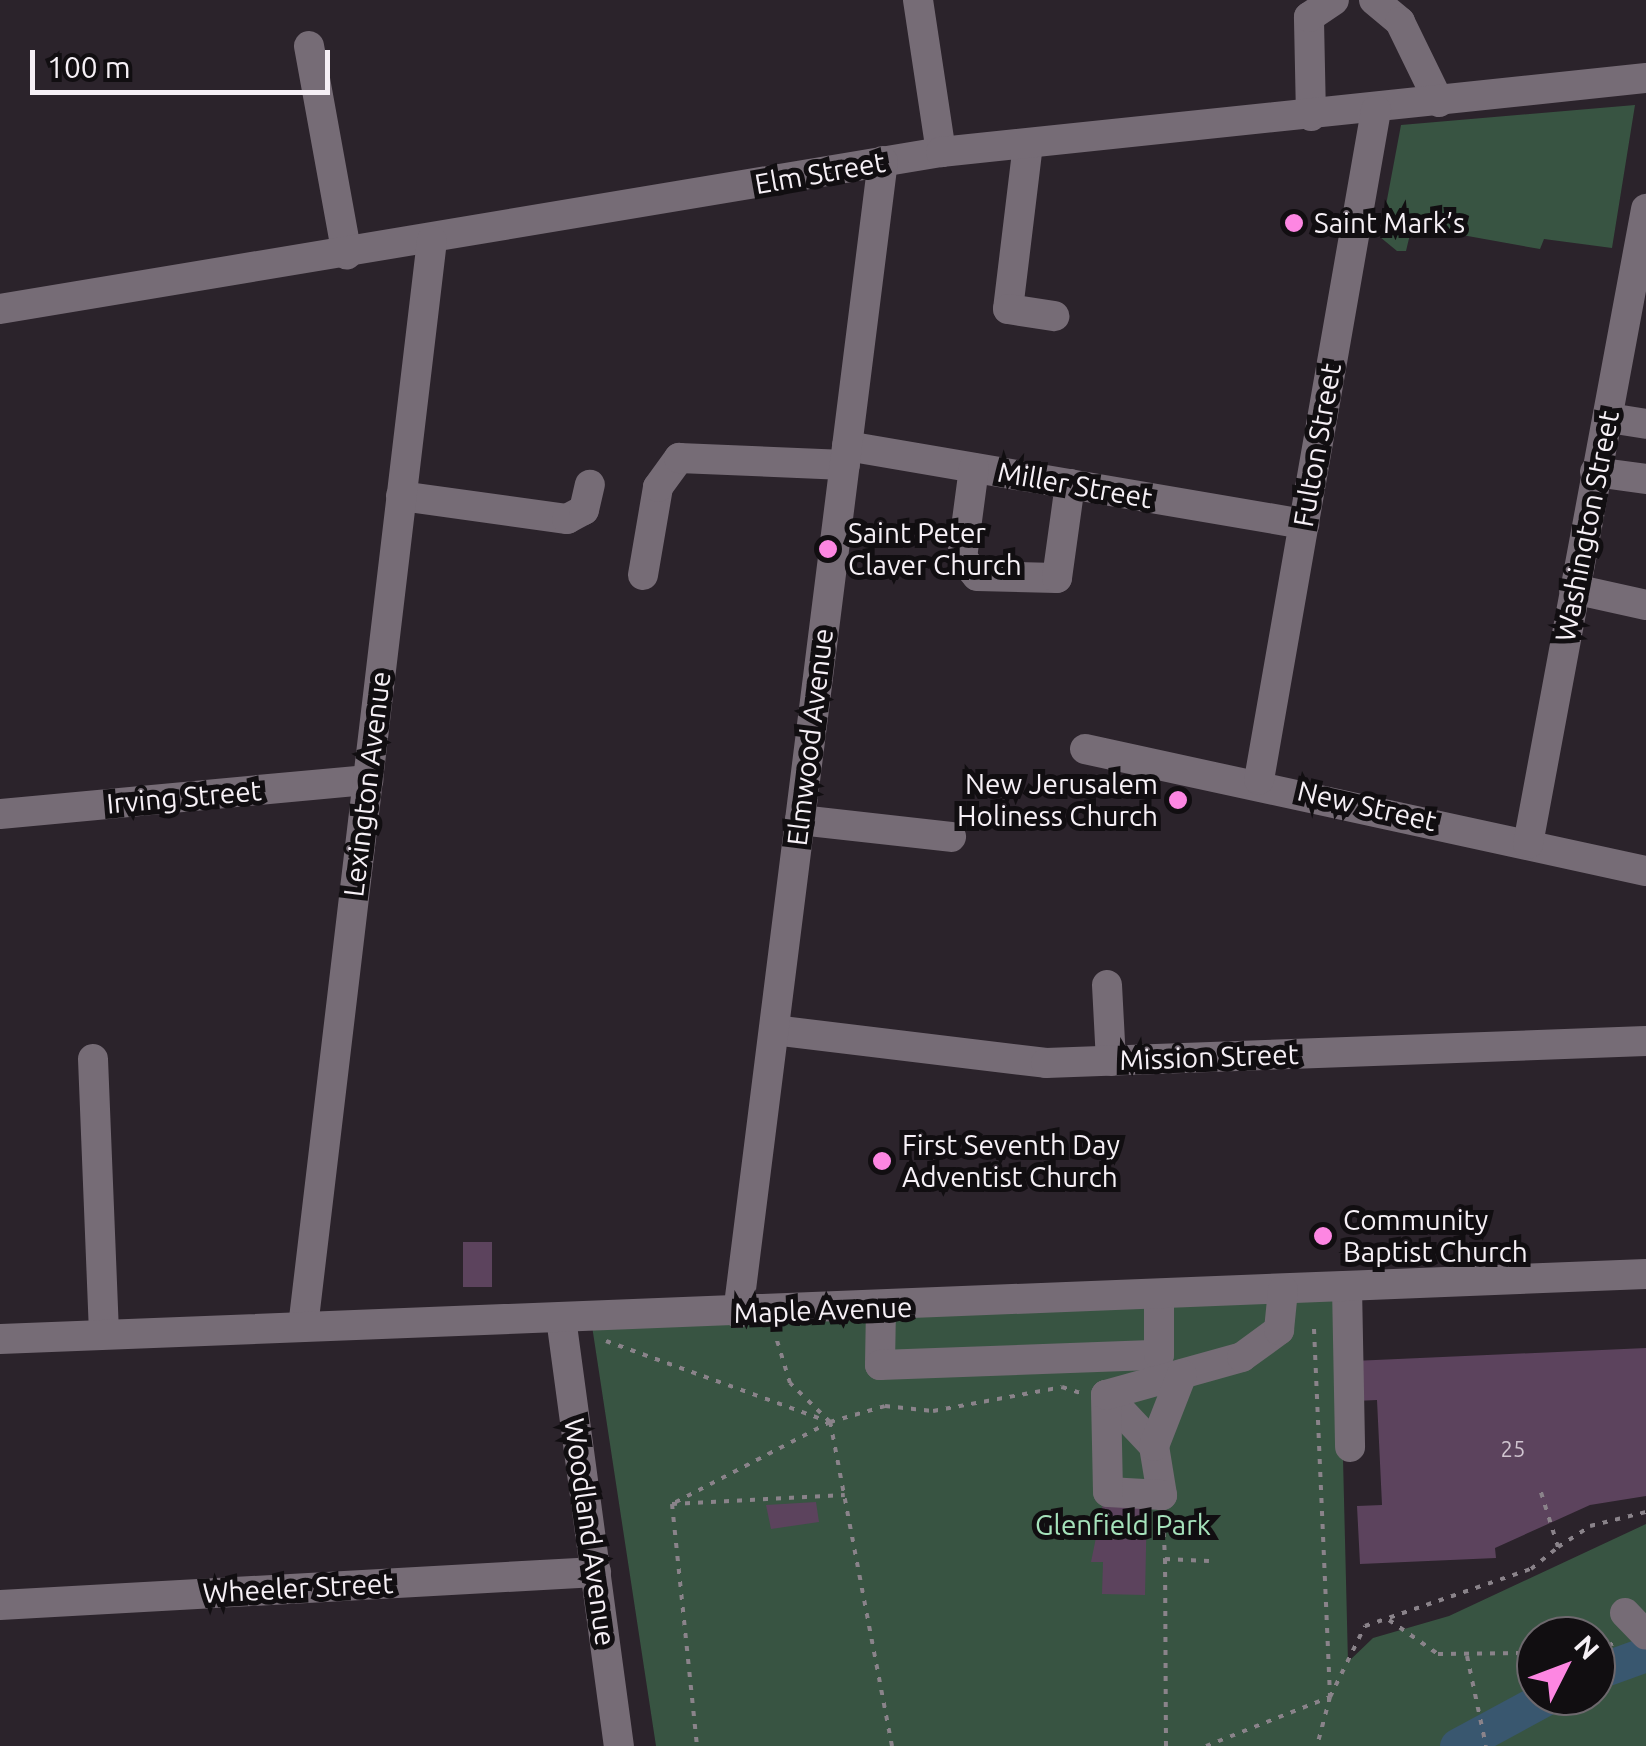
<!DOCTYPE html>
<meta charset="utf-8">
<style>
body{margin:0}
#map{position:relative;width:1646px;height:1746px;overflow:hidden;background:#2b232b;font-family:Ubuntu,sans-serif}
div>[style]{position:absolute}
.green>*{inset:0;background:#385442}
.river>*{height:35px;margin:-17.5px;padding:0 17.5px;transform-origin:17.5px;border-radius:17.5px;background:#39576f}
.building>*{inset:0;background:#5c435d;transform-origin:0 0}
.path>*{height:4px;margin-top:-2px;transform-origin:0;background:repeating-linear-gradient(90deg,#8a838a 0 5px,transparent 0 13px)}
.minor>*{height:30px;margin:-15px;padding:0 15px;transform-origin:15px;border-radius:15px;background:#766c76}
.dots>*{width:28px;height:28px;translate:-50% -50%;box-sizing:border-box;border:5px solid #110e11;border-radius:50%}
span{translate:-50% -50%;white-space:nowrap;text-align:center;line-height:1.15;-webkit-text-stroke:10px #110e11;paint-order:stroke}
.number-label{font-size:22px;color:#d0c5d0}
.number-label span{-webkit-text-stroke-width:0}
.street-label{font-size:28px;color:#f6f0f6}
.poi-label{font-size:28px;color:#f6f0f6}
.left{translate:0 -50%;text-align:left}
.right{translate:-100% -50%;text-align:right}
.park-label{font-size:28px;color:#a5e2bb}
.north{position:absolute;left:1516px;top:1616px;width:100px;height:100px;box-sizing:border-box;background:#110e11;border:2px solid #6d686d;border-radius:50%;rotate:48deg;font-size:28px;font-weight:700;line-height:40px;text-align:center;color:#f6f0f6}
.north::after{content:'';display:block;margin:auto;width:35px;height:45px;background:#fd86e2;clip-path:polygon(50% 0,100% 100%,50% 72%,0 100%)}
.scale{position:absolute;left:30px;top:50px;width:300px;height:45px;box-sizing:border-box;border:5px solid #f6f0f6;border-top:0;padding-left:12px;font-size:30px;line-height:35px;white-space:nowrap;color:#f6f0f6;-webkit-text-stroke:8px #110e11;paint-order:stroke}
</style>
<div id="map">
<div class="green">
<div style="clip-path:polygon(1635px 105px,1612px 248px,1544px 239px,1540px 249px,1412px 226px,1406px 251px,1397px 251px,1380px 237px,1401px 125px)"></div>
<div style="clip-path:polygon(evenodd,1339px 1295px,1348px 1662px,1373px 1638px,1449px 1616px,1646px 1524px,1646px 1746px,656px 1746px,592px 1326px,1339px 1295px,1536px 1636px,1596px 1636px,1596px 1696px,1536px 1696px,1536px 1636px)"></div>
</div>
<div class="river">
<div style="left:1596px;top:1672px;width:53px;rotate:-19.8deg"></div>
<div style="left:1457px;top:1746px;width:105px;rotate:-28.5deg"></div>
</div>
<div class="building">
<div style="left:463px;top:1242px;width:29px;height:45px"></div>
<div style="clip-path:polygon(1646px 1348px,1646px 1496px,1590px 1505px,1495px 1548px,1496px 1558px,1360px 1564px,1357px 1506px,1382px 1505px,1377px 1400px,1355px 1401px,1353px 1361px)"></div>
<div style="clip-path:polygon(816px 1502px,819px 1522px,771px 1529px,766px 1505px)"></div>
<div style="clip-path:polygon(1103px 1503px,1147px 1503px,1145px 1595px,1102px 1594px,1103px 1562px,1091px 1562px)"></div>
</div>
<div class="path">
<div style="left:1314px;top:1329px;width:368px;rotate:87.5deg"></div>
<div style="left:1330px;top:1697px;width:79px;rotate:-63.8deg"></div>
<div style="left:1365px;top:1626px;width:176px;rotate:-19deg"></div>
<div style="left:1531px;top:1569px;width:35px;rotate:-39deg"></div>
<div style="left:1558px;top:1547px;width:64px;rotate:-107.3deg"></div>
<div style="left:606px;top:1341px;width:238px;rotate:19.9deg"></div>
<div style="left:830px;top:1422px;width:56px;rotate:-135.7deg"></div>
<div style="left:790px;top:1383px;width:51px;rotate:-107deg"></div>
<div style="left:830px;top:1422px;width:178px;rotate:152.6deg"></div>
<div style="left:672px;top:1504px;width:173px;rotate:-3deg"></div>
<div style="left:672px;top:1504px;width:243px;rotate:84.1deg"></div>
<div style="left:1163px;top:1519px;width:40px;rotate:87.1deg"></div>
<div style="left:1558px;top:1547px;width:38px;rotate:-33deg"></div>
<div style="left:1590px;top:1526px;width:58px;rotate:-14deg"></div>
<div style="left:1389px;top:1620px;width:60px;rotate:34.8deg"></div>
<div style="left:1438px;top:1654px;width:98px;rotate:-0.6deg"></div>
<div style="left:1596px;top:1650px;width:25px;rotate:-21deg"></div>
<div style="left:1467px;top:1656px;width:92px;rotate:78.1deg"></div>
<div style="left:892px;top:1746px;width:330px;rotate:-100.8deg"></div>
<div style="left:830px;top:1422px;width:57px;rotate:-16.2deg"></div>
<div style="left:885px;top:1406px;width:48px;rotate:5.9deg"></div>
<div style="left:933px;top:1411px;width:131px;rotate:-10.5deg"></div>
<div style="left:1062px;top:1387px;width:23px;rotate:18deg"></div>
<div style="left:1166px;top:1746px;width:187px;rotate:-90.3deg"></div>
<div style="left:1165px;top:1559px;width:44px;rotate:2.6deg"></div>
<div style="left:1206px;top:1746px;width:133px;rotate:-21.6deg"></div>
<div style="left:1330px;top:1697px;width:51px;rotate:104.9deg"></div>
</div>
<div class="minor">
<div style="left:918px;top:0;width:154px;rotate:81.4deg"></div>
<div style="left:1374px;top:0;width:34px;rotate:40deg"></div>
<div style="left:1400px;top:22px;width:89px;rotate:64deg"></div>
<div style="left:309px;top:46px;width:212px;rotate:79.7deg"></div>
<div style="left:1311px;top:116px;width:99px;rotate:-91.2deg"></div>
<div style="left:1309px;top:17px;width:30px;rotate:-34deg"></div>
<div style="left:1028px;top:144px;width:166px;rotate:96.9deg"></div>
<div style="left:1008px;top:309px;width:47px;rotate:8.7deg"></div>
<div style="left:0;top:309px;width:954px;rotate:-9.47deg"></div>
<div style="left:941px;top:152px;width:709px;rotate:-5.99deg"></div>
<div style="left:1609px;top:418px;width:37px;rotate:9deg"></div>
<div style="left:847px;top:446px;width:464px;rotate:9.7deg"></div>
<div style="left:974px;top:468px;width:91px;rotate:97.6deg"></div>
<div style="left:962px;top:558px;width:23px;rotate:50deg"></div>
<div style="left:977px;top:576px;width:80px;rotate:1.4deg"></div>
<div style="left:1057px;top:578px;width:95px;rotate:-82.1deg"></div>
<div style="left:1595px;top:472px;width:51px;rotate:7.8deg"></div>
<div style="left:401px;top:496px;width:168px;rotate:7.9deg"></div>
<div style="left:567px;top:519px;width:19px;rotate:-28deg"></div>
<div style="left:584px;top:510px;width:26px;rotate:-77deg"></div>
<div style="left:643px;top:575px;width:89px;rotate:-80.3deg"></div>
<div style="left:658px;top:487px;width:36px;rotate:-54deg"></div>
<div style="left:679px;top:458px;width:166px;rotate:2.4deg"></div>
<div style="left:1574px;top:589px;width:74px;rotate:12.5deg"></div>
<div style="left:1085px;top:749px;width:574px;rotate:12.27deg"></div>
<div style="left:1259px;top:780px;width:680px;rotate:-80.09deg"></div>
<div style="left:0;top:814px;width:370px;rotate:-5.3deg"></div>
<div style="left:800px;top:820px;width:152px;rotate:6.4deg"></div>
<div style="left:1528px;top:844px;width:646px;rotate:-79.47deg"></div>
<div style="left:1107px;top:985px;width:76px;rotate:87deg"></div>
<div style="left:774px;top:1030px;width:274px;rotate:6.9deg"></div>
<div style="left:1046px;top:1063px;width:600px;rotate:-2.1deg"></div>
<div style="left:93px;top:1059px;width:275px;rotate:87.7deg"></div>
<div style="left:1347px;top:1287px;width:160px;rotate:88.9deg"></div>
<div style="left:881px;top:1307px;width:58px;rotate:91deg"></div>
<div style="left:880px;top:1365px;width:279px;rotate:-2.1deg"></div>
<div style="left:1159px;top:1355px;width:60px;rotate:-90deg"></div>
<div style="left:738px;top:1313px;width:1161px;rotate:-82.83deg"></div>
<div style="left:561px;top:1318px;width:432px;rotate:82.3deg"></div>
<div style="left:303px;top:1327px;width:1094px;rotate:-83.23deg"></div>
<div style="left:0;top:1339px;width:1647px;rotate:-2.26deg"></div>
<div style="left:1106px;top:1395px;width:70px;rotate:46.7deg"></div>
<div style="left:1154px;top:1446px;width:50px;rotate:80.7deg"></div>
<div style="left:1162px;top:1495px;width:54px;rotate:-176.8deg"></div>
<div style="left:1108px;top:1492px;width:97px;rotate:-91.2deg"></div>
<div style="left:1106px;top:1395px;width:141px;rotate:-15.6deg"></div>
<div style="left:1242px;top:1357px;width:46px;rotate:-36.1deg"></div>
<div style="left:1279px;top:1330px;width:40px;rotate:-84.3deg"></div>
<div style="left:1154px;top:1446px;width:77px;rotate:-68.7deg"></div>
<div style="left:0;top:1605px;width:597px;rotate:-3.17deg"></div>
<div style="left:1625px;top:1613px;width:30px;rotate:46deg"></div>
</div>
<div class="dots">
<div style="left:1294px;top:223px;background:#fd86e2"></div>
<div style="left:828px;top:549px;background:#fd86e2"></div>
<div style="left:1178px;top:800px;background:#fd86e2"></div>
<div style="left:882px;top:1161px;background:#fd86e2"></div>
<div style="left:1323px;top:1236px;background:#fd86e2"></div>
</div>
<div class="number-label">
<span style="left:1513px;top:1449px">25</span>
</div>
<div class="street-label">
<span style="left:820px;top:173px;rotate:-10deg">Elm Street</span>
<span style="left:1317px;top:445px;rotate:-80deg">Fulton Street</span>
<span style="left:1075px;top:485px;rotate:10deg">Miller Street</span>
<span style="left:1587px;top:526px;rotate:-79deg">Washington Street</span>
<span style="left:810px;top:737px;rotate:-83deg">Elmwood Avenue</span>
<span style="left:367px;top:784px;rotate:-83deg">Lexington Avenue</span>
<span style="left:184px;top:797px;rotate:-5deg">Irving Street</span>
<span style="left:1367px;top:806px;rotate:13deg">New Street</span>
<span style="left:1209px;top:1057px;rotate:-2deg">Mission Street</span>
<span style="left:823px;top:1310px;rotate:-2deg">Maple Avenue</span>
<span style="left:590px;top:1532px;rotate:82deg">Woodland Avenue</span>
<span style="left:298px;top:1588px;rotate:-3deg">Wheeler Street</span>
</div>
<div class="poi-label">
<span class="left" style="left:1314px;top:223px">Saint Mark’s</span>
<span class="left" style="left:848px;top:549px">Saint Peter<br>Claver Church</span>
<span class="right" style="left:1158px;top:800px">New Jerusalem<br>Holiness Church</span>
<span class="left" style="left:902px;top:1161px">First Seventh Day<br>Adventist Church</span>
<span class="left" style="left:1343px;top:1236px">Community<br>Baptist Church</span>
</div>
<div class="park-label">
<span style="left:1123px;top:1525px">Glenfield Park</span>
</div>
<div class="north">N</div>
<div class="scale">100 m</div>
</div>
